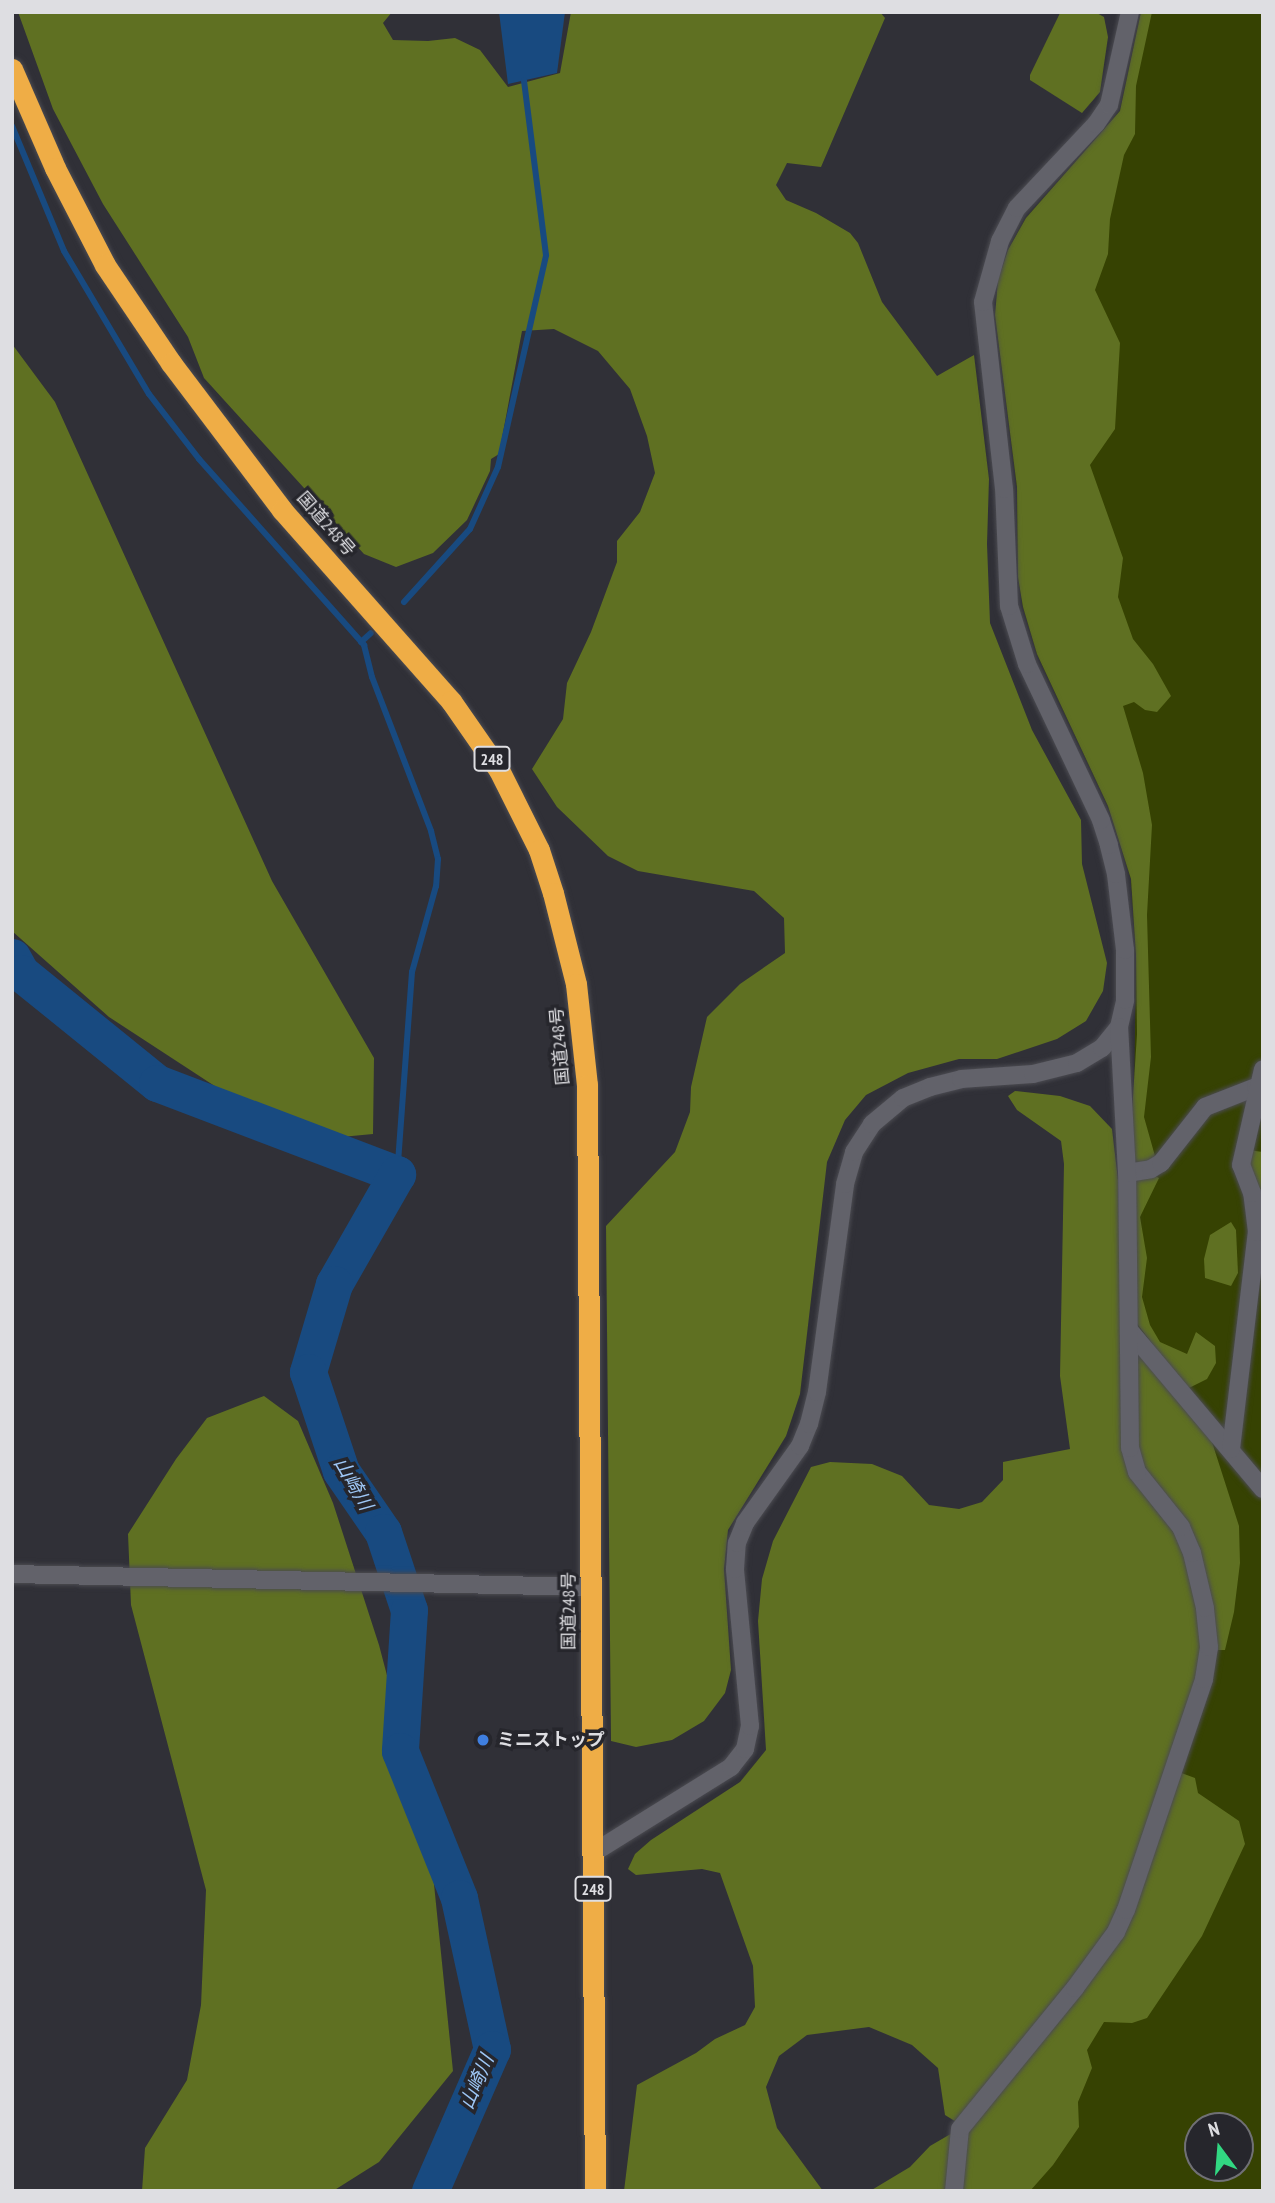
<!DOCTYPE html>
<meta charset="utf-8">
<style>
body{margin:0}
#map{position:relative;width:1275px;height:2203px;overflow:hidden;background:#303037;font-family:"PT Sans Narrow","Noto Sans JP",sans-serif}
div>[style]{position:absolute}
.green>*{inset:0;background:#364202}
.forest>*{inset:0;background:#5f7022}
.water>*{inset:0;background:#184a80}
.stream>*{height:6px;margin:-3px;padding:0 3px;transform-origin:3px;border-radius:3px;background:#184a80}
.river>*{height:37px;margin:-18.5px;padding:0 18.5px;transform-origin:18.5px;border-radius:18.5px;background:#184a80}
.roads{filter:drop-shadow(0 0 2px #4b4b51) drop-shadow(0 0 2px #4b4b51)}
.minor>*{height:18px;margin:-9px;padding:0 9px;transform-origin:9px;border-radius:9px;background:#62626a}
.highway>*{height:21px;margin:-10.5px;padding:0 10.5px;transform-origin:10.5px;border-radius:10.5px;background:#efad46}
.dots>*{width:19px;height:19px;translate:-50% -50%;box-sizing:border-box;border:4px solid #26262c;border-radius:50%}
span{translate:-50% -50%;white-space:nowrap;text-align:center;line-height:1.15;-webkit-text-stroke:7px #26262c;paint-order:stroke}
.shield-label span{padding:2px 5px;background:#26262c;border:2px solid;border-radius:5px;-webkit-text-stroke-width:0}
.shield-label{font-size:16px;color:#dedee2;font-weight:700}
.street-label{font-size:18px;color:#dedee2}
.poi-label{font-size:18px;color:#dedee2;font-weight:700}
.left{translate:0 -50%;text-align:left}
.water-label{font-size:19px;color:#9ec7f6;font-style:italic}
.frame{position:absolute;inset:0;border:14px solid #dedee2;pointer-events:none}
.north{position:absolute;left:1184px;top:2112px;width:70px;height:70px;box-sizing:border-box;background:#26262c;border:2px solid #707075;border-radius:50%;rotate:344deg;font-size:19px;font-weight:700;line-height:28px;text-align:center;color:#dedee2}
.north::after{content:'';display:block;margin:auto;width:24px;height:32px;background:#31d882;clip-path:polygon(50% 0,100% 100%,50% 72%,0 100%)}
</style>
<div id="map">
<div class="green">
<div style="clip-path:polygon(evenodd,1141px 12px,1263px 12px,1263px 2191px,957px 2191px,1137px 1452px,1133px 1180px,1136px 955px,1131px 879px,1108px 806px,1037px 654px,1023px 607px,1018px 577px,1017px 487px,995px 315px,1008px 250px,1026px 218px,1120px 111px,1141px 12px,1198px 2126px,1240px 2126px,1240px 2168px,1198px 2168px,1198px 2126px)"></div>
</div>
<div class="forest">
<div style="clip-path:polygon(18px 12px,392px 12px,383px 23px,393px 40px,428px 41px,455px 38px,480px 50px,508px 87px,560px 73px,571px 12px,880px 12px,885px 18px,821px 167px,787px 163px,776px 185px,786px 200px,816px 213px,850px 233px,858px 243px,882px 302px,937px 376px,974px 355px,989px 479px,987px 544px,990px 623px,1032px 730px,1081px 820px,1082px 864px,1107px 963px,1103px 991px,1086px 1021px,1057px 1039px,997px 1059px,959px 1059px,908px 1073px,866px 1095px,845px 1120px,827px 1162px,800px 1394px,786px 1436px,728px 1530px,724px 1569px,731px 1670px,725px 1693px,704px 1721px,672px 1740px,636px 1747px,611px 1741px,606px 1226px,675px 1152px,690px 1112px,691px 1087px,707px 1017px,740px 984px,785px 953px,784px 918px,754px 891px,638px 871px,608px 856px,557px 807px,532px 769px,563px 719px,567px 683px,591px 632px,617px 562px,617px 541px,640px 512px,655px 473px,647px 436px,630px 389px,598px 351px,554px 329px,522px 331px,499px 454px,491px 459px,490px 471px,467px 520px,433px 553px,396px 567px,364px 554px,204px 378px,188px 337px,103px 204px,53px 109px)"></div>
<div style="clip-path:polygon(1095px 12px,1104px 17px,1108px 37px,1100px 92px,1082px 113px,1030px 80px,1030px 75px,1060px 13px)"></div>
<div style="clip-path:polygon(1141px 12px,1152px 12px,1136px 86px,1135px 134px,1124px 155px,1110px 219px,1108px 254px,1095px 290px,1120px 343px,1115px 429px,1090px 465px,1123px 558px,1118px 597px,1133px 639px,1153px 664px,1171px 696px,1157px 712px,1145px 710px,1134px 702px,1123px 706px,1143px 773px,1152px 825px,1147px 915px,1151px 1057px,1144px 1117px,1155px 1156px,1145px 1165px,1133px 1162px,1130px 1143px,1137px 1034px,1136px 955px,1131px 879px,1108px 806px,1037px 654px,1023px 607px,1018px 577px,1017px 487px,995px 315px,998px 280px,1008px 250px,1026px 218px,1120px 111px)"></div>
<div style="clip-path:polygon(12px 344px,55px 402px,272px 881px,374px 1058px,373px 1134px,299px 1141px,109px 1017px,12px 931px)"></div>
<div style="clip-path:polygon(1015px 1091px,1060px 1096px,1090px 1106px,1112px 1129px,1118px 1180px,1124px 1448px,1177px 1532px,1189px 1565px,1203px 1641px,1199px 1672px,1119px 1914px,1069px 1988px,958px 2123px,945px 2115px,938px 2068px,912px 2045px,869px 2027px,807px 2035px,779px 2056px,766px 2087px,777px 2128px,823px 2191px,624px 2191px,637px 2085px,696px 2053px,715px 2039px,745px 2025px,755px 2007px,753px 1966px,720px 1873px,702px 1869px,636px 1875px,628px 1869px,635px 1854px,651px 1840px,740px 1782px,766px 1750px,758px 1621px,762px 1579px,773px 1541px,811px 1467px,830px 1462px,872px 1464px,902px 1476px,929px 1505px,959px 1509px,982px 1502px,1003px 1480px,1003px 1462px,1070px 1449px,1060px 1376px,1064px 1164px,1061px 1141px,1017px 1110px,1008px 1096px)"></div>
<div style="clip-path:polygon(1248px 1150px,1263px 1152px,1263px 1191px,1255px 1195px)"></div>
<div style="clip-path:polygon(1151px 1174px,1159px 1178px,1140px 1217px,1147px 1258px,1142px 1297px,1150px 1325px,1160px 1342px,1187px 1354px,1196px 1332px,1215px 1346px,1216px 1363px,1207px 1379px,1187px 1389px,1135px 1321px,1133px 1180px)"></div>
<div style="clip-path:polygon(1231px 1222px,1236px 1230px,1238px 1273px,1231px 1286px,1205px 1278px,1204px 1259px,1210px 1235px)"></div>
<div style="clip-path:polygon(1134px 1350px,1161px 1371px,1212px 1442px,1239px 1526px,1240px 1563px,1234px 1612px,1225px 1650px,1215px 1650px,1211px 1608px,1137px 1452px)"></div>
<div style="clip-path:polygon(264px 1396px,298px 1421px,333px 1503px,379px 1645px,429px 1835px,453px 2071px,379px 2162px,333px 2191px,142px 2191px,145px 2148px,187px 2080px,201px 2005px,206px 1890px,131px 1605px,128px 1534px,176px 1459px,207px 1418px)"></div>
<div style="clip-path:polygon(1176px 1771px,1195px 1778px,1198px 1793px,1239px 1821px,1245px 1844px,1202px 1936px,1147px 2018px,1132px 2023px,1104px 2022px,1087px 2050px,1092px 2068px,1078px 2102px,1079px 2127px,1053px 2165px,1030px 2191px,957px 2191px,961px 2132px,1120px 1932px)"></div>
<div style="clip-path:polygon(954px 2132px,950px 2191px,870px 2191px,910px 2167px,930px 2146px)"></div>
</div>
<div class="water">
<div style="clip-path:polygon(499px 12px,565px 12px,557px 73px,508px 84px)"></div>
</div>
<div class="stream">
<div style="left:12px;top:126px;width:135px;rotate:67.4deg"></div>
<div style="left:64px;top:251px;width:166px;rotate:59.3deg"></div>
<div style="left:149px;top:394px;width:82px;rotate:52.4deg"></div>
<div style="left:199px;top:459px;width:249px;rotate:48.4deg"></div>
<div style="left:364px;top:645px;width:33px;rotate:76deg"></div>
<div style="left:372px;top:677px;width:165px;rotate:69deg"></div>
<div style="left:431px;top:831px;width:29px;rotate:76deg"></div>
<div style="left:438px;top:859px;width:27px;rotate:94deg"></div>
<div style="left:436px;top:886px;width:89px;rotate:105.6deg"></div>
<div style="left:412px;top:972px;width:203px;rotate:94.2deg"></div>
<div style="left:404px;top:602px;width:98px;rotate:-47.9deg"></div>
<div style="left:470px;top:529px;width:68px;rotate:-65.7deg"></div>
<div style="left:498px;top:467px;width:217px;rotate:-77.2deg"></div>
<div style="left:546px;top:255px;width:176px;rotate:-97.2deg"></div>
<div style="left:361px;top:642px;width:13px;rotate:-42deg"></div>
</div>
<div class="river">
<div style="left:12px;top:957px;width:18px;rotate:61deg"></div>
<div style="left:21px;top:973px;width:175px;rotate:39deg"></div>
<div style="left:157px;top:1083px;width:257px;rotate:20.8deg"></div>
<div style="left:397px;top:1174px;width:127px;rotate:119.8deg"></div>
<div style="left:334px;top:1284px;width:92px;rotate:106.5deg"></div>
<div style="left:308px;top:1372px;width:104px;rotate:71.6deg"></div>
<div style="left:341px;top:1471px;width:74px;rotate:55.5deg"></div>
<div style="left:383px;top:1532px;width:82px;rotate:71.6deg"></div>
<div style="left:409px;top:1610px;width:141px;rotate:93.7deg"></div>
<div style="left:400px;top:1751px;width:158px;rotate:68.1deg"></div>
<div style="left:459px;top:1898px;width:155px;rotate:77.7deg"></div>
<div style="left:492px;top:2049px;width:155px;rotate:113.6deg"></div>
</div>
<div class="roads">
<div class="minor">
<div style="left:1127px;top:1173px;width:24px;rotate:-9deg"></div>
<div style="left:1151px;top:1169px;width:12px;rotate:-31deg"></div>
<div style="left:1161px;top:1163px;width:71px;rotate:-51.8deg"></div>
<div style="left:1205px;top:1107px;width:55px;rotate:-21.4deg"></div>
<div style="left:1256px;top:1087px;width:7px;rotate:16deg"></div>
<div style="left:1129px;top:1330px;width:208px;rotate:49.9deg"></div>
<div style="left:1231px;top:1449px;width:219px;rotate:-83.2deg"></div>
<div style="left:1257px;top:1232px;width:39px;rotate:-97deg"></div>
<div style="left:1252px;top:1193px;width:30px;rotate:-111deg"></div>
<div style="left:1241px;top:1165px;width:98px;rotate:-77.1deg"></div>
<div style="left:12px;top:1574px;width:579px;rotate:1.29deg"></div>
<div style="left:593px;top:1853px;width:163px;rotate:-31.9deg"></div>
<div style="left:731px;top:1767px;width:23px;rotate:-52deg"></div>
<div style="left:745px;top:1749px;width:24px;rotate:-78deg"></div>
<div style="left:750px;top:1726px;width:158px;rotate:-95.5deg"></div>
<div style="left:735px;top:1569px;width:26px;rotate:-86deg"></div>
<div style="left:737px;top:1543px;width:22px;rotate:-68deg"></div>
<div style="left:745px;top:1523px;width:95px;rotate:-54.5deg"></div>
<div style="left:800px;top:1446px;width:24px;rotate:-68deg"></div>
<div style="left:809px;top:1424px;width:33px;rotate:-76deg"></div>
<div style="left:817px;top:1392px;width:210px;rotate:-82.3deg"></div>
<div style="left:845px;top:1184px;width:33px;rotate:-74deg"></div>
<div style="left:854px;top:1152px;width:33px;rotate:-57deg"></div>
<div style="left:872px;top:1124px;width:40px;rotate:-40deg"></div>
<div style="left:903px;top:1098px;width:29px;rotate:-22deg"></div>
<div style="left:930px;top:1087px;width:32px;rotate:-14deg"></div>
<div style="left:961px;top:1079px;width:72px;rotate:-4deg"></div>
<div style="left:1033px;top:1074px;width:45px;rotate:-14deg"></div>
<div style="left:1077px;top:1063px;width:29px;rotate:-31deg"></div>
<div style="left:1102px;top:1048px;width:27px;rotate:-51deg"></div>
<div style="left:1119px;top:1027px;width:28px;rotate:-77deg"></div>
<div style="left:1125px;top:1000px;width:50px;rotate:-90deg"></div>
<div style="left:1125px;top:950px;width:77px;rotate:-96.8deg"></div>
<div style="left:1116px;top:874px;width:30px;rotate:-104deg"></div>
<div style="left:1109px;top:845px;width:26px;rotate:-108deg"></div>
<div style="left:1101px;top:820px;width:173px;rotate:-115.4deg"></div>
<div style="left:1027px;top:664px;width:61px;rotate:-107.2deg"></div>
<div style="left:1009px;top:606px;width:117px;rotate:-92.4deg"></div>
<div style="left:1004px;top:489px;width:188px;rotate:-96.4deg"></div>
<div style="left:983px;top:302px;width:63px;rotate:-74.4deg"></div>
<div style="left:1000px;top:241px;width:37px;rotate:-63deg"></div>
<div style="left:1017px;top:208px;width:115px;rotate:-46.8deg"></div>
<div style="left:1096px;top:124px;width:23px;rotate:-56deg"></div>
<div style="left:1109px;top:105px;width:95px;rotate:-77.3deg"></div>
<div style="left:954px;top:2191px;width:62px;rotate:-84.5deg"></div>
<div style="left:960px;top:2129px;width:182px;rotate:-50.8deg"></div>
<div style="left:1075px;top:1988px;width:69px;rotate:-53.8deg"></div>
<div style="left:1116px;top:1932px;width:24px;rotate:-66deg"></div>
<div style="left:1126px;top:1910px;width:244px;rotate:-71.3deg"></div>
<div style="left:1204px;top:1679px;width:32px;rotate:-81deg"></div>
<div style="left:1209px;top:1647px;width:39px;rotate:-96deg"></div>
<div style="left:1205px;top:1608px;width:57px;rotate:-103.3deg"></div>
<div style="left:1192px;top:1553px;width:28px;rotate:-113deg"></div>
<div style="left:1181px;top:1527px;width:70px;rotate:-128.7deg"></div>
<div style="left:1137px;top:1472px;width:25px;rotate:-106deg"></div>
<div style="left:1130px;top:1448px;width:275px;rotate:-90.6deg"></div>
<div style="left:1127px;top:1173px;width:146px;rotate:-93.1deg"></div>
</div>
<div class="highway">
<div style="left:12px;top:69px;width:108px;rotate:66.5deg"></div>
<div style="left:55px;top:168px;width:109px;rotate:62.7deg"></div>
<div style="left:105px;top:265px;width:118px;rotate:56deg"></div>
<div style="left:171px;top:363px;width:184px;rotate:52.9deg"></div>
<div style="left:282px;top:510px;width:255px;rotate:48.5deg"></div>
<div style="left:451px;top:701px;width:84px;rotate:55.2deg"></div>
<div style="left:499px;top:770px;width:89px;rotate:63.4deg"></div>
<div style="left:539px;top:850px;width:45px;rotate:72deg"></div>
<div style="left:553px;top:893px;width:94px;rotate:75.8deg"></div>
<div style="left:576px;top:984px;width:102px;rotate:83.8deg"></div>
<div style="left:587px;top:1085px;width:1106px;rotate:89.59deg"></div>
</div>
</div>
<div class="dots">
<div style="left:483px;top:1740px;background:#3f7fe0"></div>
</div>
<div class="shield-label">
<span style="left:492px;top:759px">248</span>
<span style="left:593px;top:1889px">248</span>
</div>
<div class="street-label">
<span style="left:326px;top:524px;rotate:49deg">国道248号</span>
<span style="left:560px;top:1046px;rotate:-95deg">国道248号</span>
<span style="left:569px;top:1611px;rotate:-90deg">国道248号</span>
</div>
<div class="poi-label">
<span class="left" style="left:497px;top:1740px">ミニストップ</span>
</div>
<div class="water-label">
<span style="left:353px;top:1484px;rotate:60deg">山崎川</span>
<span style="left:477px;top:2082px;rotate:-67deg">山崎川</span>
</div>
<div class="frame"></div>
<div class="north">N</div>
</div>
